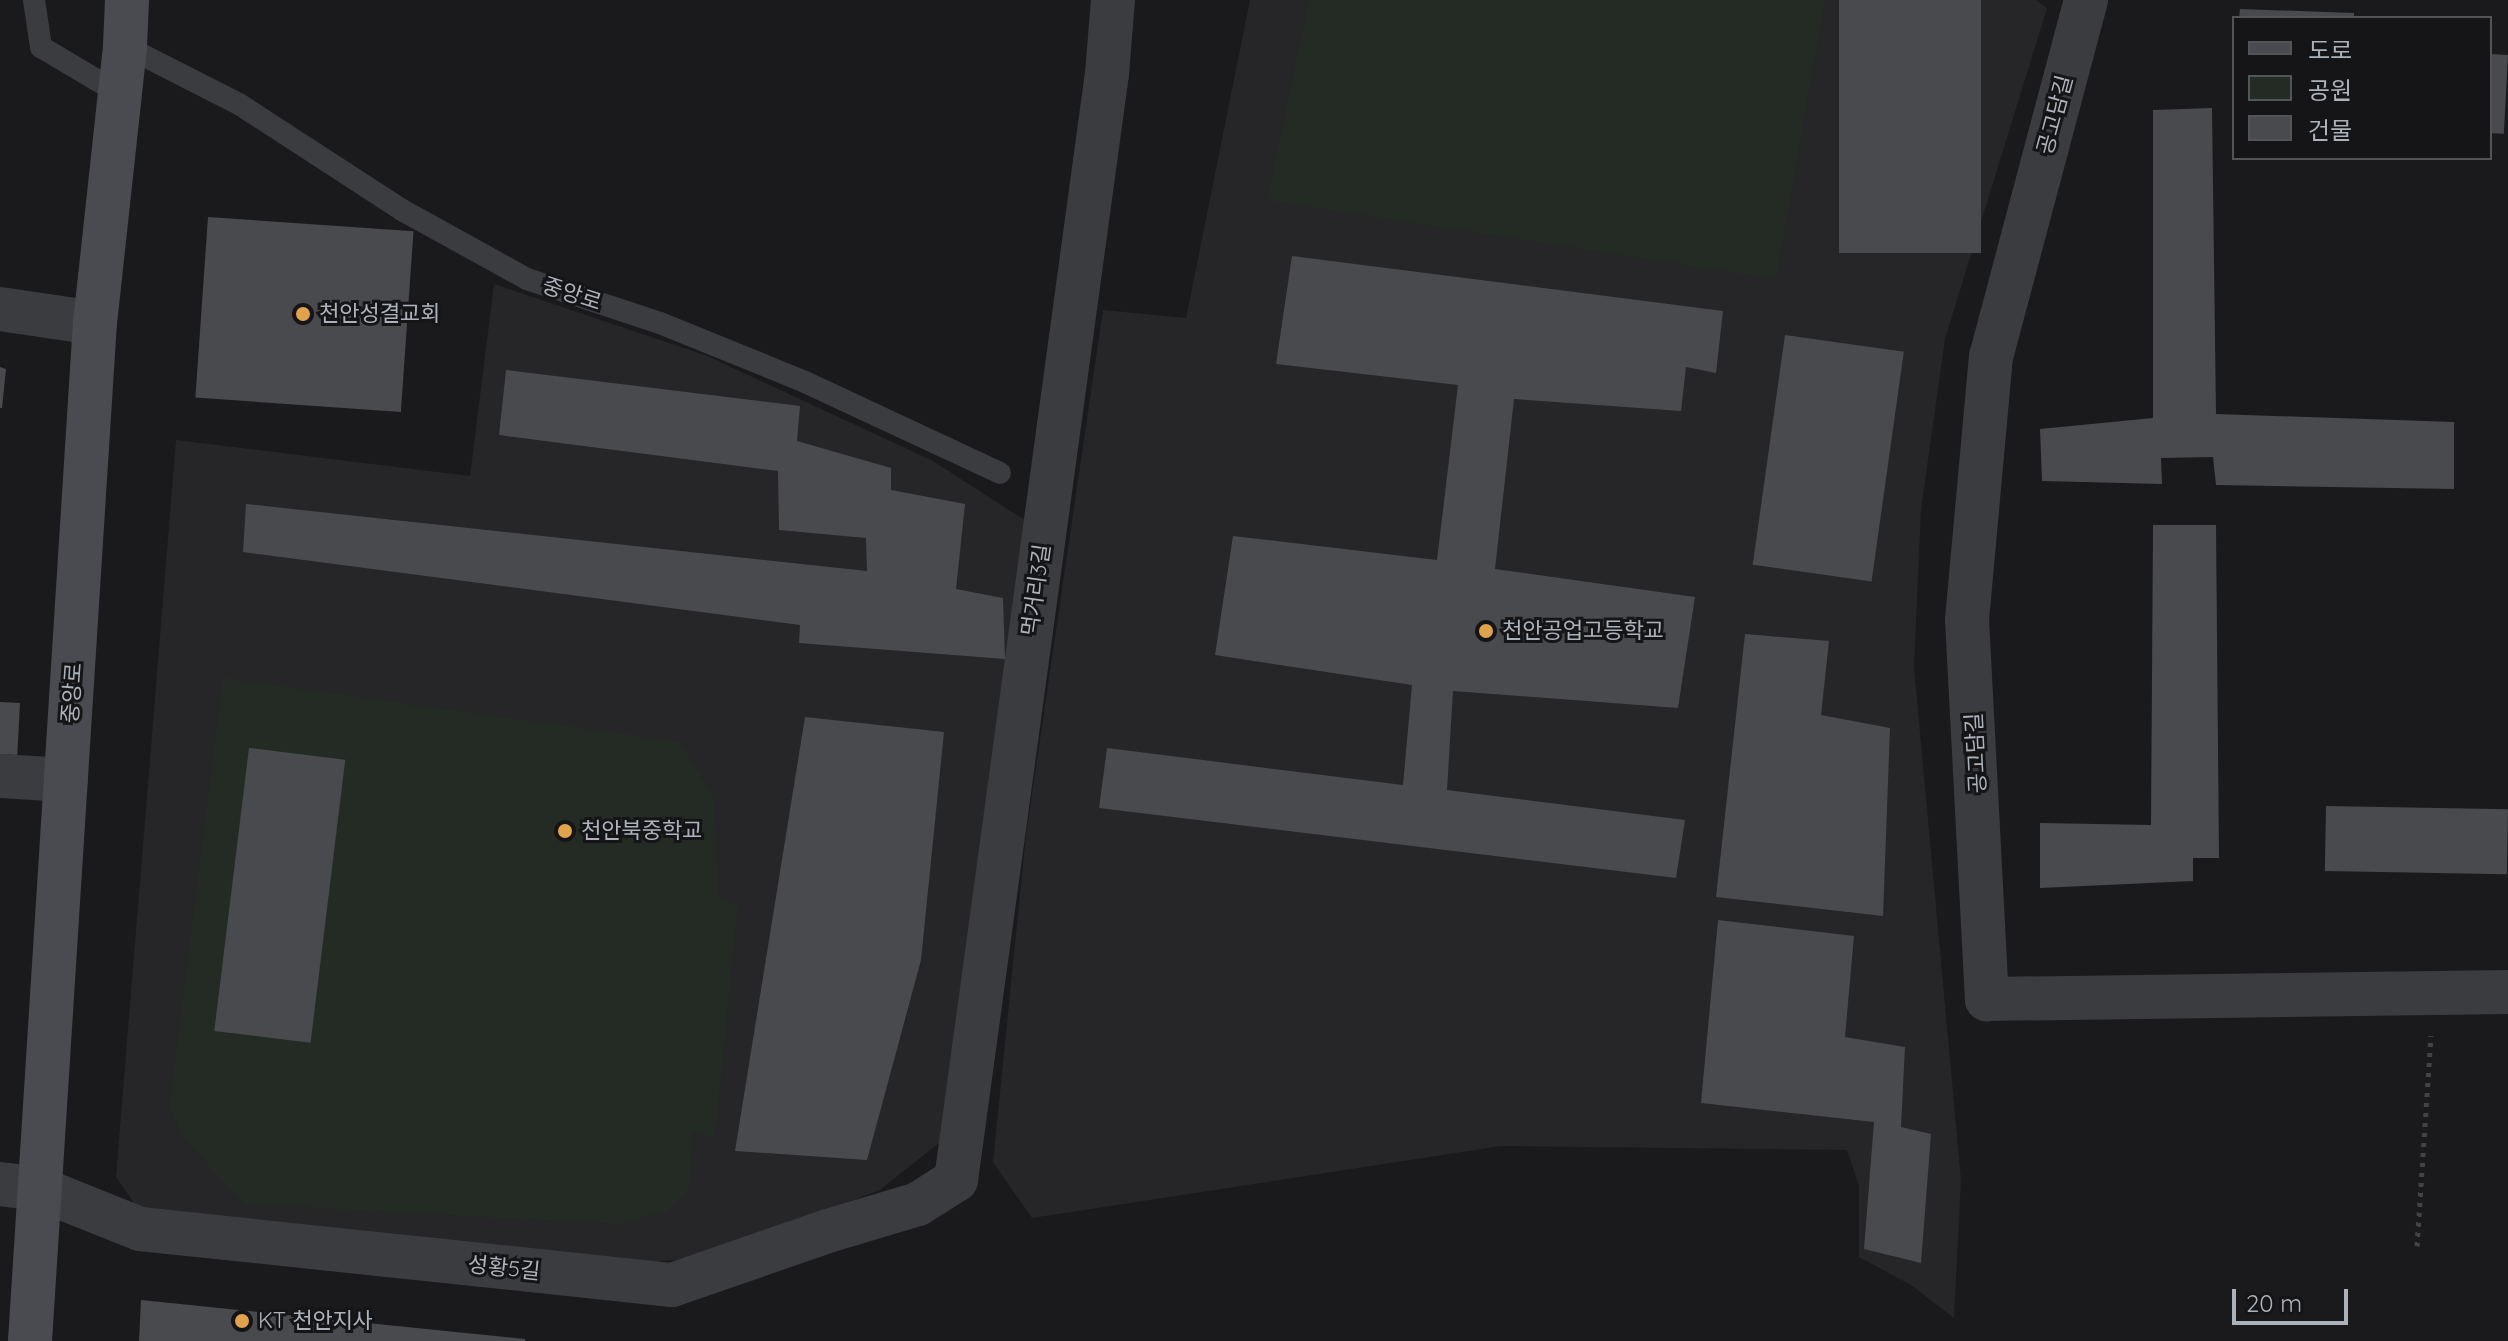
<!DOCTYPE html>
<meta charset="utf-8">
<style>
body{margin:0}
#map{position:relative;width:2508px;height:1341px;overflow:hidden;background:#1a1a1c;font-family:Quicksand,"Noto Sans KR",sans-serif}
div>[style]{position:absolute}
.built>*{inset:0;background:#262628}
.green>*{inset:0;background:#242b24}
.building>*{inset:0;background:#494a4e;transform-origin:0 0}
.path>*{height:5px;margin-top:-2.5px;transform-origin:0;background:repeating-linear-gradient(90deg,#414347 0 4px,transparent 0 10px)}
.lane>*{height:22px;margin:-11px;padding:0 11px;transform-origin:11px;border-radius:11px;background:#3b3c40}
.street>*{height:44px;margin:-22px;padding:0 22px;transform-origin:22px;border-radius:22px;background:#3b3c40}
.secondary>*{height:44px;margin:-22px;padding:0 22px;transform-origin:22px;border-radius:22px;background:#494b50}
.dots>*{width:22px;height:22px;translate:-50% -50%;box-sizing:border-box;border:4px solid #151517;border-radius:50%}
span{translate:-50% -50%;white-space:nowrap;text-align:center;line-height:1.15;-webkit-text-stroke:6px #151517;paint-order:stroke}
.street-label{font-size:22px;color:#adb2ba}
.poi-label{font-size:22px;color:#adb2ba}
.left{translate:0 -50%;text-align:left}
.legend{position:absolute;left:2232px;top:16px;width:260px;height:144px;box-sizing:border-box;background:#151517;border:2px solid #525458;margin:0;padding:10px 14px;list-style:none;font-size:24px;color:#adb2ba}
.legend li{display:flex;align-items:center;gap:16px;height:40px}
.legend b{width:40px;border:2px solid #525458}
.scale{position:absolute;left:2232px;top:1289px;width:116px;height:36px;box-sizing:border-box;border:4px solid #adb2ba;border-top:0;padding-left:10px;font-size:24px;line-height:28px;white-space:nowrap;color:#adb2ba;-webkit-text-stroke:6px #151517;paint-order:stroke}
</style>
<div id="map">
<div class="built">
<div style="clip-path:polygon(1250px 0,2036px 0,2047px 8px,1945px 339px,1921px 510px,1914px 667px,1961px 1180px,1954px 1318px,1911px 1285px,1859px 1257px,1859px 1186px,1847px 1150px,1501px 1146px,1032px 1218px,993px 1162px,1026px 835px,1103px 310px,1186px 318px)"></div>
<div style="clip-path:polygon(494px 284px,705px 355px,933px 461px,1029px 523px,944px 1139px,880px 1190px,704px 1258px,634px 1263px,140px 1212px,116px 1177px,176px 440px,470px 476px)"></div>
</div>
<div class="green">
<div style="clip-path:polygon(1309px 0,1825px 0,1776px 279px,1267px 200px)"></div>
<div style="clip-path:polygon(223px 678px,680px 742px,715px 800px,718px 898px,738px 905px,715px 1137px,693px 1133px,689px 1188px,666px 1211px,619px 1224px,244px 1204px,183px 1137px,169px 1108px)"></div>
</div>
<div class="building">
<div style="left:1839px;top:0;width:142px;height:253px"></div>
<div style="clip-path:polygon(2240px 9px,2354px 13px,2354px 18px,2239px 18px)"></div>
<div style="left:2490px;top:54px;width:18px;height:79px;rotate:3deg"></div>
<div style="clip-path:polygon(2212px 108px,2216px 414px,2454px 422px,2454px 489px,2216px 485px,2213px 457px,2161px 458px,2162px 484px,2042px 481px,2040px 429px,2153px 418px,2153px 110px)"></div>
<div style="left:208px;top:217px;width:206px;height:181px;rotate:4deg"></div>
<div style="clip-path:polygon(1292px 256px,1723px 311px,1716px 373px,1686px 367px,1681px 411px,1514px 399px,1495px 569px,1695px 597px,1678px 708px,1453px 691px,1447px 790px,1685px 820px,1676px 878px,1099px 808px,1107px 748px,1403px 785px,1412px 685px,1215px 655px,1233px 536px,1437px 560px,1458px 385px,1276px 364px)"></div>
<div style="left:1785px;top:335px;width:120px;height:232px;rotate:8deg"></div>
<div style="clip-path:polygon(0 367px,6px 369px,2px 408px,0 408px)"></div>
<div style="clip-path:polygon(506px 370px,800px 406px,797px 441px,891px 468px,891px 490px,965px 504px,956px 589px,1003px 598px,1005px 659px,799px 643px,800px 625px,243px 552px,246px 504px,867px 571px,866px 538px,779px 530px,778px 471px,499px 435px)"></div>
<div style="clip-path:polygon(2153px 525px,2216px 525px,2219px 858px,2193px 858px,2193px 881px,2040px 888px,2040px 823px,2151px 825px)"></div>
<div style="clip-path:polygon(1745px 634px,1829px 641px,1821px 715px,1890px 728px,1883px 916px,1716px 897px)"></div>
<div style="left:0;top:702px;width:20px;height:52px;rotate:3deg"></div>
<div style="clip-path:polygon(805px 717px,944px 732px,921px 960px,867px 1160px,735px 1151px)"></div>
<div style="left:249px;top:748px;width:97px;height:285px;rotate:7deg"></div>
<div style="left:2326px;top:806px;width:182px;height:65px;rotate:1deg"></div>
<div style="clip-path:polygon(1718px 920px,1854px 936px,1845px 1037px,1905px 1047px,1901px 1127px,1931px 1134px,1921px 1263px,1864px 1249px,1874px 1122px,1701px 1103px)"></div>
<div style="clip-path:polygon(141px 1300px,525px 1339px,525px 1341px,139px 1341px)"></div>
</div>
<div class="path">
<div style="left:2417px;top:1246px;width:211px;rotate:-86.2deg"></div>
</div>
<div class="lane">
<div style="left:34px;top:0;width:48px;rotate:81.5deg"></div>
<div style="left:41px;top:47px;width:92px;rotate:30.7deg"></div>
<div style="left:125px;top:46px;width:128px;rotate:27deg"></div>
<div style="left:239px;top:104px;width:194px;rotate:33deg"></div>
<div style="left:402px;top:210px;width:143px;rotate:28.9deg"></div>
<div style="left:527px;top:279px;width:140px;rotate:18.3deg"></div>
<div style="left:660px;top:323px;width:157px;rotate:22.1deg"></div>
<div style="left:805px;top:382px;width:215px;rotate:25deg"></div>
</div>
<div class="street">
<div style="left:2086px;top:0;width:368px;rotate:104.9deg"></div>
<div style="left:1991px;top:356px;width:264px;rotate:95.2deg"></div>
<div style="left:1967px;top:619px;width:381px;rotate:87deg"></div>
<div style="left:1987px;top:999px;width:521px;rotate:-0.77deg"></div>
<div style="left:0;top:309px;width:96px;rotate:8.4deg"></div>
<div style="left:0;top:776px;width:66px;rotate:3.5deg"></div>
<div style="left:0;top:1184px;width:40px;rotate:7.1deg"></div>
<div style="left:40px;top:1189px;width:108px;rotate:21.8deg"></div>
<div style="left:140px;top:1229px;width:535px;rotate:6.01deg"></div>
<div style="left:672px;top:1285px;width:165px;rotate:-19.1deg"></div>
<div style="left:828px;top:1231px;width:94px;rotate:-16.7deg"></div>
<div style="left:918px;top:1204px;width:45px;rotate:-32.3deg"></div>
<div style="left:956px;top:1180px;width:1116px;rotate:-82.23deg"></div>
<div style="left:1107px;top:74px;width:74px;rotate:-85.4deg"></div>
</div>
<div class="secondary">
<div style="left:30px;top:1341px;width:1020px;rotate:-86.35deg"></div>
<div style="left:95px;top:323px;width:279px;rotate:-83.8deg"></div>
<div style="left:125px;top:46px;width:46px;rotate:-87.5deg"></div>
</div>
<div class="dots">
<div style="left:303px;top:314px;background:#e1a24c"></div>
<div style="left:1486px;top:631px;background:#e1a24c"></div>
<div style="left:565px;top:831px;background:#e1a24c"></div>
<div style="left:242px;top:1321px;background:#e1a24c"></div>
</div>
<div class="street-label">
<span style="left:2055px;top:115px;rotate:-75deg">공고담길</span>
<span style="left:572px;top:294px;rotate:18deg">중앙로</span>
<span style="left:1036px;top:590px;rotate:-82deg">먹거리3길</span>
<span style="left:72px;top:693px;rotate:-86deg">중앙로</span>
<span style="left:1976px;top:753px;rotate:-93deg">공고담길</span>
<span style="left:504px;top:1268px;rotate:6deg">성황5길</span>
</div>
<div class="poi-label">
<span class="left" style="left:319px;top:314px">천안성결교회</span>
<span class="left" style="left:1502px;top:631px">천안공업고등학교</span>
<span class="left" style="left:581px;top:831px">천안북중학교</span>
<span class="left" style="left:258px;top:1321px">KT 천안지사</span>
</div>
<ul class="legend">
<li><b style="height:10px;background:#494b50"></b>도로</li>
<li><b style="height:22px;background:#242b24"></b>공원</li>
<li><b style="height:22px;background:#494a4e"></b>건물</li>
</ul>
<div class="scale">20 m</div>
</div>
